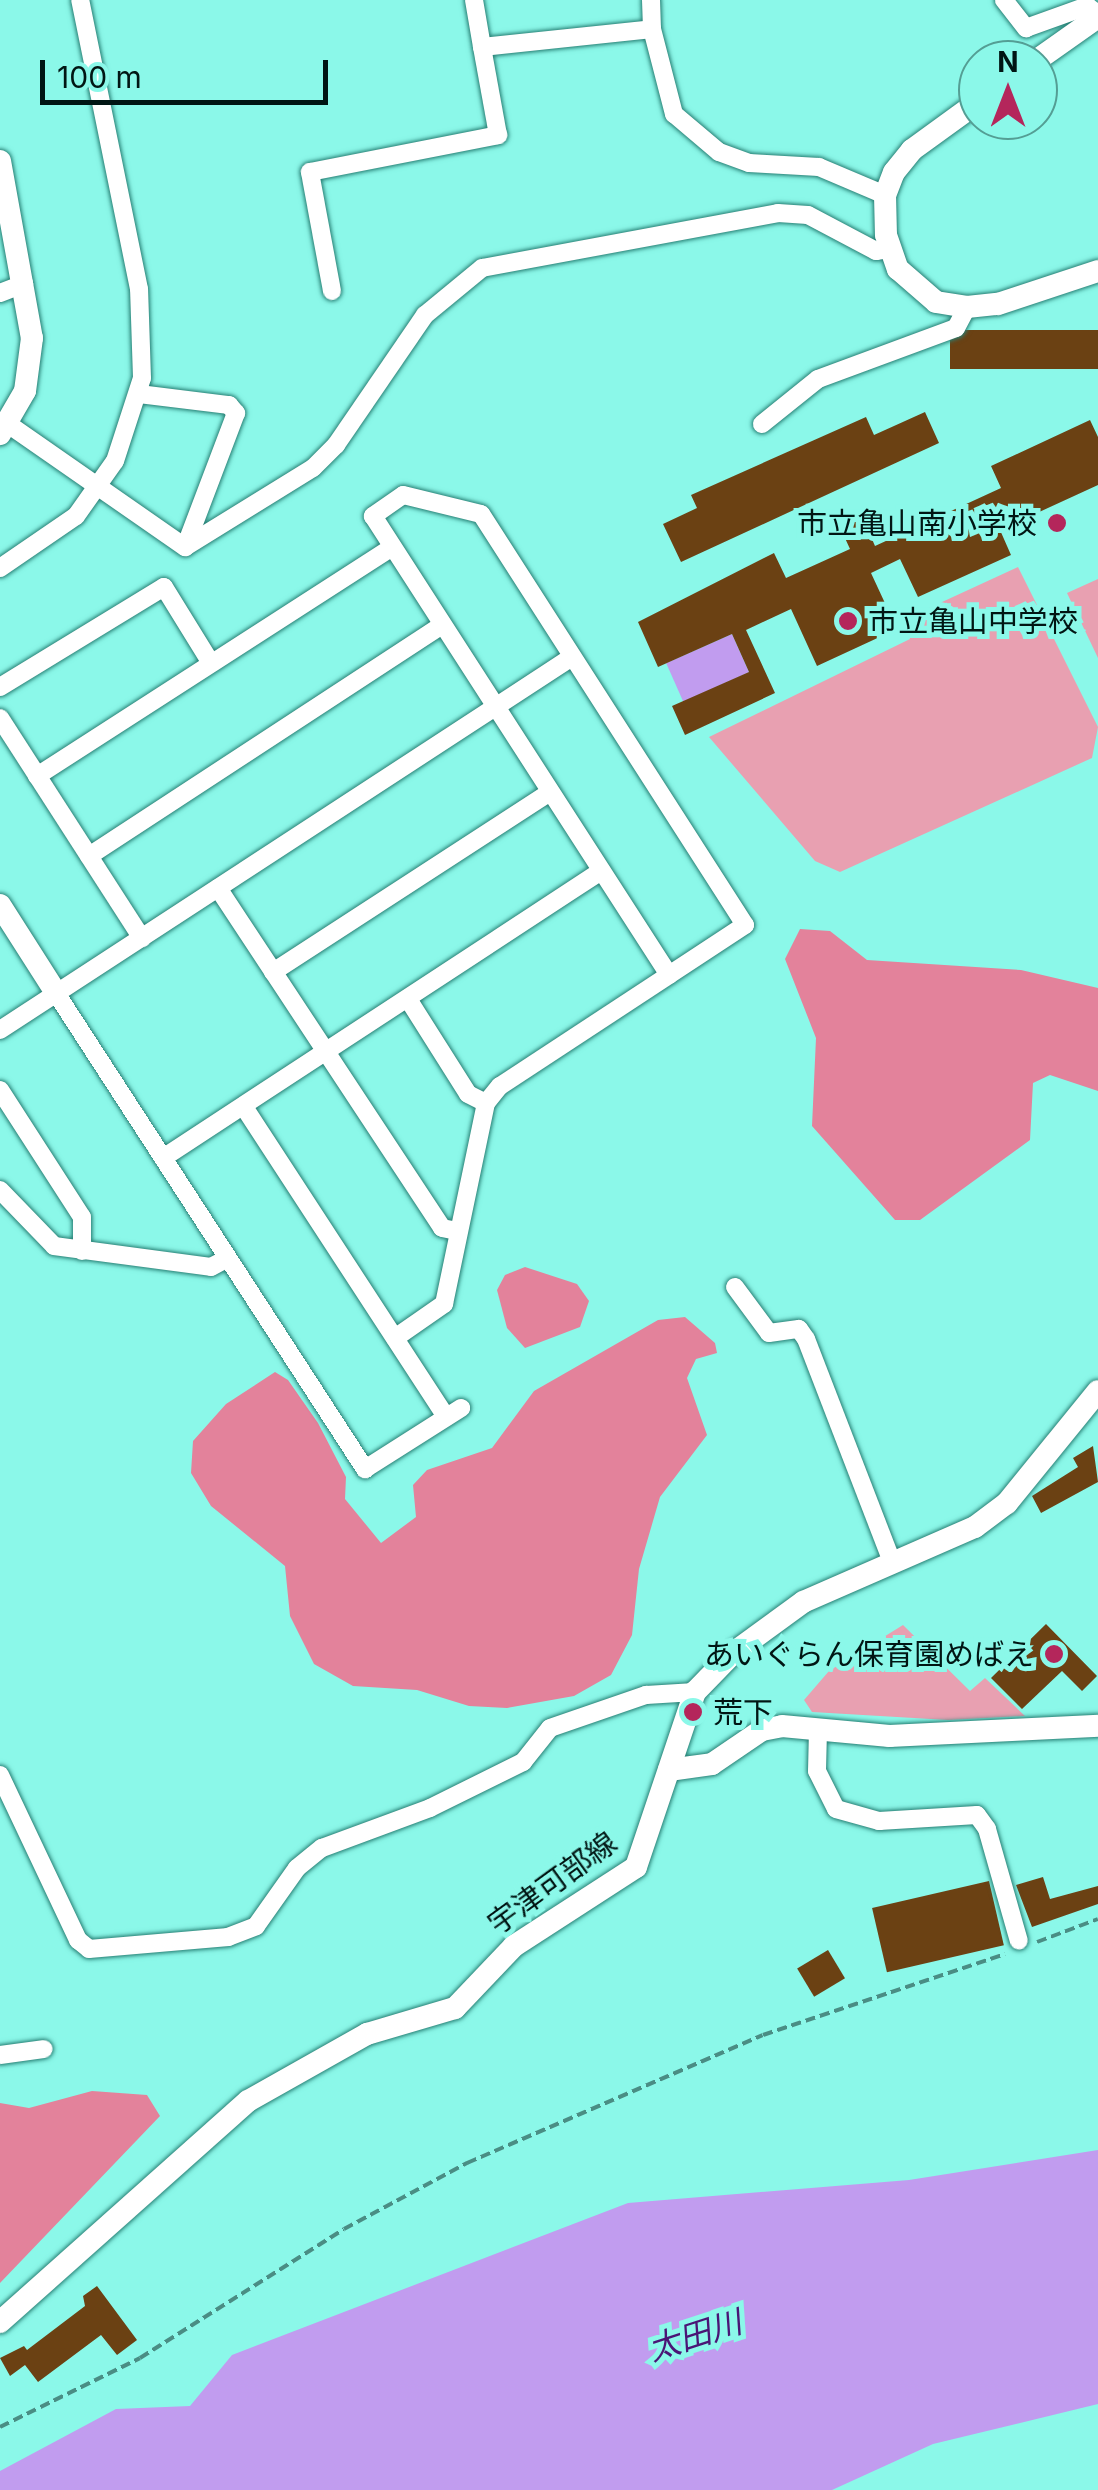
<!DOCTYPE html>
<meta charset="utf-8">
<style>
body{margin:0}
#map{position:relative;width:1098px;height:2490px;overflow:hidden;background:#8bf8e9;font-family:Inter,"Noto Sans JP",sans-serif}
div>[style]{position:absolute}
.green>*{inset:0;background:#e8a0b1}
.forest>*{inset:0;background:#e3829b}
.water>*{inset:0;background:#c19cef;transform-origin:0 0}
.building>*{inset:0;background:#6b4113;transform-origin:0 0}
.path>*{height:4px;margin-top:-2px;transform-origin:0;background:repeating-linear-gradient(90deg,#4a8d84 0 10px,transparent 0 15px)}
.roads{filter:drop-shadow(0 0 2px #277f74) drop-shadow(0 0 2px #277f74)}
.street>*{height:18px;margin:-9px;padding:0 9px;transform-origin:9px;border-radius:9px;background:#fff}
.secondary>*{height:22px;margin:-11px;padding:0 11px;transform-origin:11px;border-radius:11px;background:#fff}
.dots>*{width:28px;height:28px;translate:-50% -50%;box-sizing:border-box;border:5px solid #8bf8e9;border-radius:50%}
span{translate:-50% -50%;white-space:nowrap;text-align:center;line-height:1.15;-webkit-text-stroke:10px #8bf8e9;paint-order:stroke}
.poi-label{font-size:30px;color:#011614}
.right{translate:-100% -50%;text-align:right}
.left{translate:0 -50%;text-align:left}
.street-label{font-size:30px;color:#011614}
.water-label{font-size:32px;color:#4a1575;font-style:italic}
.north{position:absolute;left:958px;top:40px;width:100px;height:100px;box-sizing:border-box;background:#8bf8e9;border:2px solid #549e94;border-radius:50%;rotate:0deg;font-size:28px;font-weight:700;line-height:40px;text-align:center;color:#011614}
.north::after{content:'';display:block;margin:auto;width:35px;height:45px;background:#b4265b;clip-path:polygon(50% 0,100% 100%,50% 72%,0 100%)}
.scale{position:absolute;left:40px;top:60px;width:288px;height:45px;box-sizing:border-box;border:5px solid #011614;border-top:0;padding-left:12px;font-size:30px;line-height:35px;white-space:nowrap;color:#011614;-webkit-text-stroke:8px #8bf8e9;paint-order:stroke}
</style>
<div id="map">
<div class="green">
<div style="clip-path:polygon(1018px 567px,1098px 727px,1092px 758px,840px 872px,815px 861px,709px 737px,910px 639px,903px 620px)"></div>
<div style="clip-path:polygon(1098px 579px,1098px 658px,1067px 593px)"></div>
<div style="clip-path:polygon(903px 1625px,970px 1691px,985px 1678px,1025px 1716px,948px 1720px,812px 1712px,804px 1700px,829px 1671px)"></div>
</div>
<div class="forest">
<div style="clip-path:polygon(800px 929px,830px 931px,867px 960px,1021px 970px,1098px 988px,1098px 1091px,1050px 1075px,1033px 1083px,1030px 1140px,920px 1220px,895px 1220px,812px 1126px,816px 1038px,785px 959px)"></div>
<div style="clip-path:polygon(525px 1267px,577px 1284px,589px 1301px,580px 1327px,525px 1348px,507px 1328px,497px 1290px,505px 1275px)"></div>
<div style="clip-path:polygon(685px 1317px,715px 1343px,717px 1353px,696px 1359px,687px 1378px,707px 1435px,660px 1497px,639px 1569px,632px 1635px,611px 1675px,574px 1696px,507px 1708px,469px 1706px,417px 1690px,353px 1686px,314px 1664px,290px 1616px,285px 1566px,211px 1506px,191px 1473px,193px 1441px,226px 1404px,275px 1372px,288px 1380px,318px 1423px,346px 1477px,345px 1499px,381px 1543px,416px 1517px,413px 1485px,427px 1470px,492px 1448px,534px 1391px,658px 1320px)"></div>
<div style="clip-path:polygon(92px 2091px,147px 2095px,160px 2116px,0 2283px,0 2103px,29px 2108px)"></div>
</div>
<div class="water">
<div style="left:732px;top:634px;width:42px;height:72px;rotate:66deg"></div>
<div style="clip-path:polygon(1098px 2150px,1098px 2404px,933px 2444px,832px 2490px,0 2490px,0 2471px,116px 2409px,190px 2406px,232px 2355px,628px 2203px,909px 2180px)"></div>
</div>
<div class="building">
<div style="left:1098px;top:330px;width:39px;height:148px;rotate:90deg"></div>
<div style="clip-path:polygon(925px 412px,939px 443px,681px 562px,663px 524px,697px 508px,691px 495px,866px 417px,874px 435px)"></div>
<div style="clip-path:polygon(1090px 420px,1098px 437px,1098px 485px,1000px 530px,1011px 555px,918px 597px,900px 559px,871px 573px,897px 629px,817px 666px,791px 609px,746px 630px,775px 693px,685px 735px,672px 706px,749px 672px,732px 634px,658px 667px,638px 622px,774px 553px,786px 578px,850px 549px,839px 525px,861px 514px,875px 546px,1001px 488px,991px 466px)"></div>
<div style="clip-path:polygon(1093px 1446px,1098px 1482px,1041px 1513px,1032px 1496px,1078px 1467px,1073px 1458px)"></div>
<div style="clip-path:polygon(1046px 1624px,1097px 1676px,1082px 1691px,1062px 1671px,1022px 1709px,991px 1678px)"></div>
<div style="clip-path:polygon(1043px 1877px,1050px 1899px,1098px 1886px,1098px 1904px,1032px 1927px,1016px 1885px)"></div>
<div style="left:989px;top:1881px;width:66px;height:120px;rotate:77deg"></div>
<div style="left:828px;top:1950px;width:33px;height:36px;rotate:59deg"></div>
<div style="clip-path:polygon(97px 2286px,137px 2340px,117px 2355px,101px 2335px,38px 2382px,25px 2365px,10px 2376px,0 2358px,24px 2346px,27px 2350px,85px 2306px,83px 2296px)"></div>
</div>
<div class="path">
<div style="left:1037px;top:1942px;width:65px;rotate:-20.7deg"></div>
<div style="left:0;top:2427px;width:156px;rotate:-26.2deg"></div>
<div style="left:140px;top:2358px;width:241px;rotate:-32.3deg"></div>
<div style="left:344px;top:2229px;width:140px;rotate:-28.2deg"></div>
<div style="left:467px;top:2163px;width:322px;rotate:-23.4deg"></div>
<div style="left:763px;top:2035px;width:255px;rotate:-18.5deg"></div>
</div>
<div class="roads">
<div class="street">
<div style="left:474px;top:0;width:48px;rotate:80.3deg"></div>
<div style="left:482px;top:47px;width:171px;rotate:-6deg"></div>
<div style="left:652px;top:29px;width:88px;rotate:75.5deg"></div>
<div style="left:674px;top:114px;width:59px;rotate:40.2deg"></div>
<div style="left:719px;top:152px;width:32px;rotate:20deg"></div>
<div style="left:749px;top:163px;width:70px;rotate:3.3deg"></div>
<div style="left:819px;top:167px;width:72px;rotate:23deg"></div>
<div style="left:651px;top:0;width:29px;rotate:88deg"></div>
<div style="left:1004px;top:0;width:36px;rotate:52deg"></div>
<div style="left:1026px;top:28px;width:65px;rotate:-19.8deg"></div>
<div style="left:1087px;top:6px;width:14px;rotate:36deg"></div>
<div style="left:332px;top:291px;width:121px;rotate:-100.5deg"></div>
<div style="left:310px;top:172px;width:192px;rotate:-11.1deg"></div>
<div style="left:498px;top:135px;width:89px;rotate:-100.3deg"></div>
<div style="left:0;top:293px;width:26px;rotate:-21deg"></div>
<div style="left:139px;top:394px;width:91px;rotate:7deg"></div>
<div style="left:229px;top:405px;width:11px;rotate:49deg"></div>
<div style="left:236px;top:413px;width:143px;rotate:110.8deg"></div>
<div style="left:8px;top:424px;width:216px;rotate:34.8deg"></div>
<div style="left:185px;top:547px;width:150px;rotate:-31.7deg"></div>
<div style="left:313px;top:468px;width:33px;rotate:-45deg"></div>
<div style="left:336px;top:445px;width:158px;rotate:-55.6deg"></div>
<div style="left:425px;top:315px;width:74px;rotate:-39.5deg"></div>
<div style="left:482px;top:268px;width:301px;rotate:-10.5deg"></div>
<div style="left:778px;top:213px;width:30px;rotate:4deg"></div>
<div style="left:808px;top:215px;width:77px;rotate:27.9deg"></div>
<div style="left:876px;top:251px;width:12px;rotate:-9deg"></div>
<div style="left:762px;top:424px;width:72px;rotate:-38.8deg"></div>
<div style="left:818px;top:379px;width:147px;rotate:-20.3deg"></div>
<div style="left:956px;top:328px;width:24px;rotate:-62deg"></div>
<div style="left:0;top:568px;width:92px;rotate:-34.4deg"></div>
<div style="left:76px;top:516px;width:67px;rotate:-54.7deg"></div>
<div style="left:115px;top:461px;width:87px;rotate:-72deg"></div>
<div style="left:142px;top:378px;width:89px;rotate:-91.9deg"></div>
<div style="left:139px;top:289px;width:295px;rotate:-101.5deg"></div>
<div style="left:0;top:687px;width:192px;rotate:-31.4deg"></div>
<div style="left:164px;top:587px;width:89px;rotate:58.3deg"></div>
<div style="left:0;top:718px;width:262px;rotate:57.2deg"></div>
<div style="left:37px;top:776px;width:421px;rotate:-32.8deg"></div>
<div style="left:89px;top:856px;width:422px;rotate:-33.2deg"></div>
<div style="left:218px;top:888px;width:407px;rotate:56.6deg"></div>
<div style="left:442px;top:1228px;width:16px;rotate:11deg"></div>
<div style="left:273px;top:972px;width:330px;rotate:-33deg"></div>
<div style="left:56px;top:993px;width:568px;rotate:57.01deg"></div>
<div style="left:365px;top:1469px;width:114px;rotate:-32.4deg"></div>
<div style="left:408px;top:999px;width:112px;rotate:57.7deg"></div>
<div style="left:468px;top:1094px;width:20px;rotate:27deg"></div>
<div style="left:0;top:1030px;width:683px;rotate:-33.11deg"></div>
<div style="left:0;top:1090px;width:151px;rotate:57.2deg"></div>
<div style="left:82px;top:1217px;width:34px;rotate:90deg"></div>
<div style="left:244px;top:1107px;width:370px;rotate:56.9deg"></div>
<div style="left:163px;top:1158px;width:524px;rotate:-33.23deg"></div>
<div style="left:0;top:1190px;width:78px;rotate:46deg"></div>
<div style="left:54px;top:1246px;width:158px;rotate:7.6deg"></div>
<div style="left:211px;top:1267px;width:19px;rotate:-28deg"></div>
<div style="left:735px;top:1287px;width:57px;rotate:53.5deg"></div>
<div style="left:769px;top:1333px;width:30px;rotate:-8deg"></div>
<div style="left:799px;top:1329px;width:12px;rotate:55deg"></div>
<div style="left:806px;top:1339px;width:241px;rotate:68.9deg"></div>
<div style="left:395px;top:1338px;width:60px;rotate:-34.8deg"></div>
<div style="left:444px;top:1304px;width:205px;rotate:-78.2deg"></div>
<div style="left:486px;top:1103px;width:22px;rotate:-51deg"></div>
<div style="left:500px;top:1086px;width:202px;rotate:-33.3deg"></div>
<div style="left:669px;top:975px;width:91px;rotate:-33.3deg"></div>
<div style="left:745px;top:925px;width:488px;rotate:-122.7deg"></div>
<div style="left:481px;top:514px;width:80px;rotate:-166.3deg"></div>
<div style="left:403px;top:495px;width:37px;rotate:145deg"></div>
<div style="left:373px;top:516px;width:546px;rotate:57.18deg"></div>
<div style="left:818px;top:1730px;width:41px;rotate:91.4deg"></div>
<div style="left:817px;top:1771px;width:42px;rotate:63.4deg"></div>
<div style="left:836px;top:1809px;width:45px;rotate:15.6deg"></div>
<div style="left:879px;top:1821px;width:98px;rotate:-3.5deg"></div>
<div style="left:977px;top:1815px;width:17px;rotate:54deg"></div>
<div style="left:987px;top:1829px;width:116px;rotate:74.1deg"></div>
<div style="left:0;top:1775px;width:183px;rotate:64.7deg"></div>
<div style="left:78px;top:1940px;width:14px;rotate:39deg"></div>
<div style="left:89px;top:1949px;width:140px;rotate:-4.9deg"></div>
<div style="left:228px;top:1937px;width:30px;rotate:-21deg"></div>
<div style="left:256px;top:1926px;width:71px;rotate:-54.7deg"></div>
<div style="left:297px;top:1868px;width:32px;rotate:-39deg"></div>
<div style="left:322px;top:1848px;width:115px;rotate:-20.3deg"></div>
<div style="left:430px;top:1808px;width:104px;rotate:-26.3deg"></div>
<div style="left:523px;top:1762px;width:43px;rotate:-51.5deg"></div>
<div style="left:550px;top:1728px;width:102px;rotate:-19deg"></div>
<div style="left:646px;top:1695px;width:49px;rotate:-3.5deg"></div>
<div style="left:0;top:2055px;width:44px;rotate:-7.8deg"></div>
</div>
<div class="secondary">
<div style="left:1037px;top:60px;width:75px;rotate:-35.2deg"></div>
<div style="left:978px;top:102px;width:82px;rotate:144deg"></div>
<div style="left:912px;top:150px;width:28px;rotate:129deg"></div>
<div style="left:894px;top:172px;width:25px;rotate:111deg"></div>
<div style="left:885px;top:195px;width:40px;rotate:88.6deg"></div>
<div style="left:886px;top:235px;width:36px;rotate:71deg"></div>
<div style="left:898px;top:269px;width:50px;rotate:41deg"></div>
<div style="left:936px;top:302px;width:31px;rotate:9deg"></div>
<div style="left:967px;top:307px;width:31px;rotate:-6deg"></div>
<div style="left:998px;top:304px;width:105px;rotate:-18.3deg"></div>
<div style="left:0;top:161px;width:180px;rotate:79.8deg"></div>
<div style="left:32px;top:338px;width:53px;rotate:97.5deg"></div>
<div style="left:25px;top:391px;width:50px;rotate:120.2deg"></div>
<div style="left:0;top:905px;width:104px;rotate:57.5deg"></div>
<div style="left:669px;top:1770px;width:43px;rotate:-7.9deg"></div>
<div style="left:712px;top:1764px;width:60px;rotate:-34.2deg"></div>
<div style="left:762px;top:1730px;width:20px;rotate:-11deg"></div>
<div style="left:782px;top:1726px;width:108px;rotate:5.3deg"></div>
<div style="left:890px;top:1736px;width:208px;rotate:-2.8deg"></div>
<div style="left:0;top:2322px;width:332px;rotate:-41.7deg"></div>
<div style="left:248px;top:2101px;width:137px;rotate:-29.4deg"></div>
<div style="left:367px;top:2034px;width:92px;rotate:-16.5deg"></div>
<div style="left:455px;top:2008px;width:86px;rotate:-46.4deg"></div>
<div style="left:514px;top:1946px;width:145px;rotate:-32.9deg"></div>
<div style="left:636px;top:1867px;width:185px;rotate:-71.4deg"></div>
<div style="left:695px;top:1692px;width:53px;rotate:-45.8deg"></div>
<div style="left:732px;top:1654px;width:88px;rotate:-36.2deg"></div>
<div style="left:803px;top:1602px;width:188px;rotate:-23.6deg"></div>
<div style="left:975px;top:1527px;width:40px;rotate:-37deg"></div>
<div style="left:1007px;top:1503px;width:144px;rotate:-50.9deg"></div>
</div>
</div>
<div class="dots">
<div style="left:1057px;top:523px;background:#b4265b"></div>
<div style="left:848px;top:621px;background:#b4265b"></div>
<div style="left:1054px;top:1654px;background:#b4265b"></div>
<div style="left:693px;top:1712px;background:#b4265b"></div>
</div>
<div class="poi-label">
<span class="right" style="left:1037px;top:523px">市立亀山南小学校</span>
<span class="left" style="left:868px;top:621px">市立亀山中学校</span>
<span class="right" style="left:1034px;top:1654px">あいぐらん保育園めばえ</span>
<span class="left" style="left:713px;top:1712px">荒下</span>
</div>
<div class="street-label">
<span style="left:552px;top:1883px;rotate:-36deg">宇津可部線</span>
</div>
<div class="water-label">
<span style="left:695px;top:2336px;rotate:-18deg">太田川</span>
</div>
<div class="north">N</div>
<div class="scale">100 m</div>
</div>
